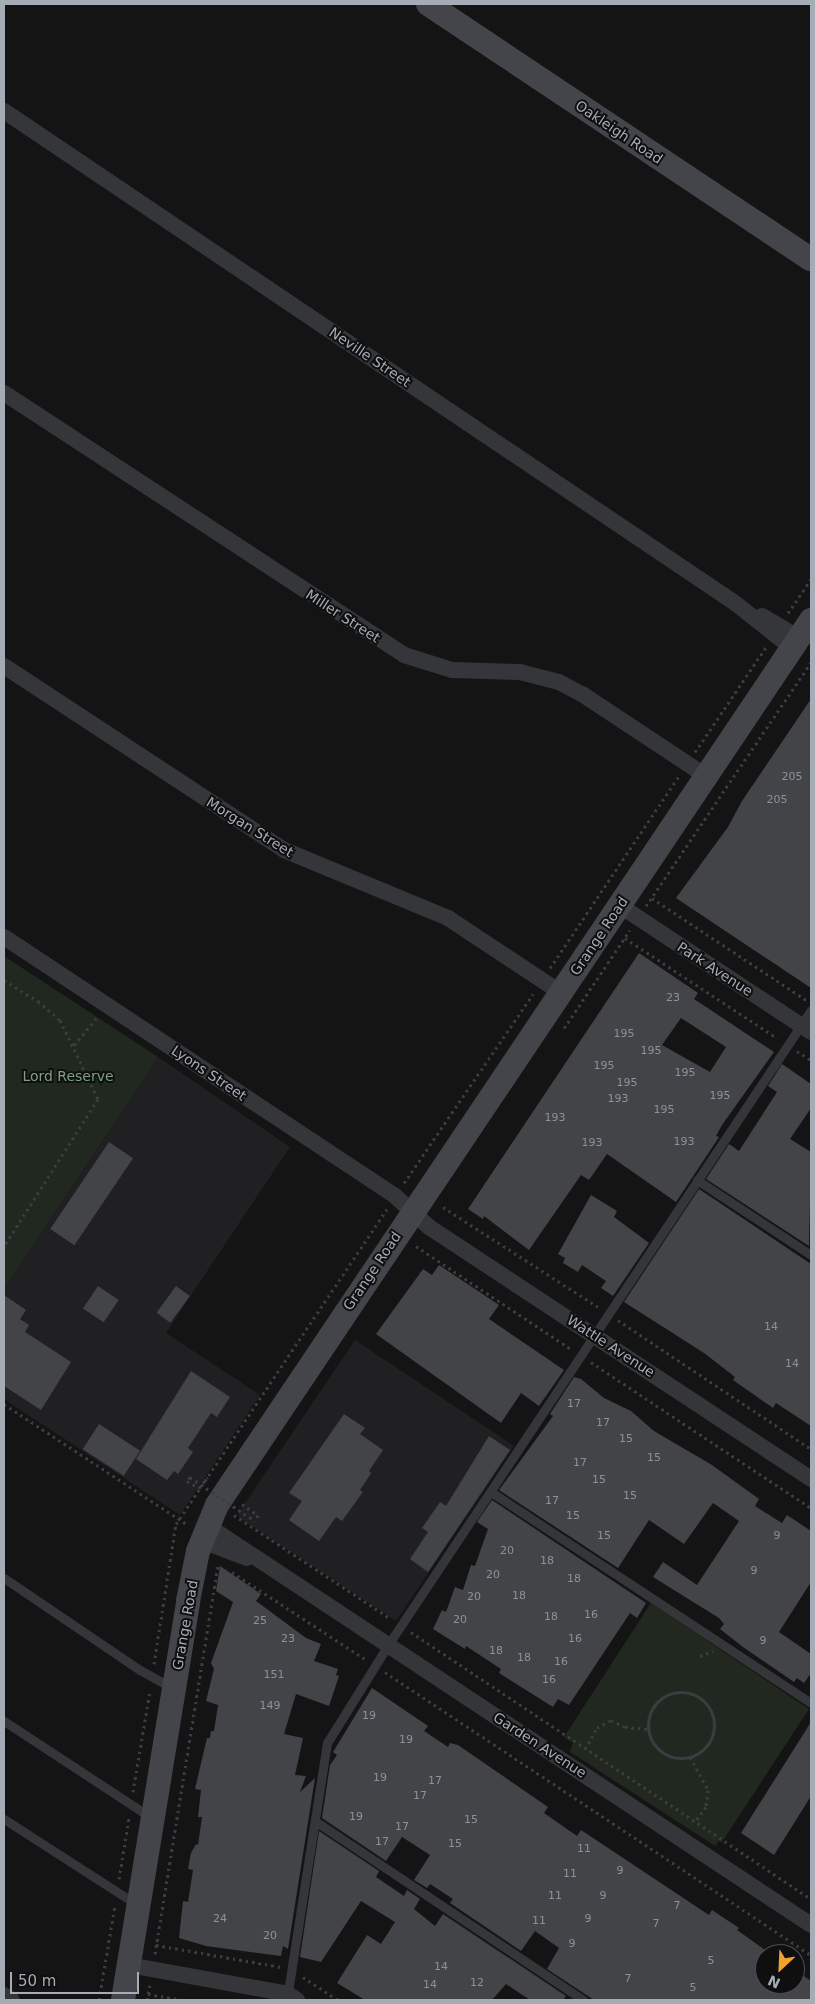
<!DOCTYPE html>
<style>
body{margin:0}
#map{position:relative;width:815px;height:2004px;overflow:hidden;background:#141415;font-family:"DejaVu Sans",sans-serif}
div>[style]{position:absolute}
.built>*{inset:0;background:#202022}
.green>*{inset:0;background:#202820}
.building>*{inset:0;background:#434448;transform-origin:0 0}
.path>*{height:3px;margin-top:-1.5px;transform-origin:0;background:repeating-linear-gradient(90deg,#3b3d41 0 2.5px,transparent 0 6.5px)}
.path>.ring{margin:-1.5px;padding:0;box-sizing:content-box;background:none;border:3px solid #3b3d41;border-radius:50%}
.lane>*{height:9px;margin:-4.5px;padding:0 4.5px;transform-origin:4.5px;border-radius:4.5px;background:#35363a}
.street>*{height:16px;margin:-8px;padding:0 8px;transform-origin:8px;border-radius:8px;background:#35363a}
.secondary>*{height:24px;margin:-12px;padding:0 12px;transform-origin:12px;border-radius:12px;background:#43454a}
.path-bridge>*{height:3px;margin-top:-1.5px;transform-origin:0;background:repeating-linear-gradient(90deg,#3b3d41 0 2.5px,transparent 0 6.5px)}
span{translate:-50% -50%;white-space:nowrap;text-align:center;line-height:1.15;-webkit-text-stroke:4px #0f0f10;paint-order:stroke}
.number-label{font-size:11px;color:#8c929a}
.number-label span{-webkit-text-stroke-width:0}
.street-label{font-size:14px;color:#a5acb6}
.park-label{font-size:14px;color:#7ca17c}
.frame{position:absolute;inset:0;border:5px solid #a5acb6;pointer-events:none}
.north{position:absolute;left:755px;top:1944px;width:50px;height:50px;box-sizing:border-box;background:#0f0f10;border:1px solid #4b4e52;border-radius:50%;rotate:205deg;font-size:14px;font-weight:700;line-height:20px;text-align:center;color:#a5acb6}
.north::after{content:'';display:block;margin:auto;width:18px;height:22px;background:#f3a12e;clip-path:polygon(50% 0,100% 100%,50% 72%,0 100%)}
.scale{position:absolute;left:10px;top:1972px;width:129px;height:22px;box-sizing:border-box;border:2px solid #a5acb6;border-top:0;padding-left:6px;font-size:15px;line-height:18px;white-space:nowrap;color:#a5acb6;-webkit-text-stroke:4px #0f0f10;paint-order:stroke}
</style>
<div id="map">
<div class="built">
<div style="clip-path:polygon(158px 1057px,290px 1147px,166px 1333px,260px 1395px,180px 1515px,4px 1399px,4px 1289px)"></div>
<div style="clip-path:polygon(355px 1340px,514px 1446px,396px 1621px,239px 1518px,239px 1512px)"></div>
</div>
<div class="green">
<div style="clip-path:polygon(4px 956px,158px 1057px,4px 1289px)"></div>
<div style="clip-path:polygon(651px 1603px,809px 1709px,722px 1842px,719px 1841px,715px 1846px,570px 1752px,573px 1743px,564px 1737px)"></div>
</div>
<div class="building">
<div style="clip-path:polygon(811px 699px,811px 988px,676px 898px,728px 827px,742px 801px)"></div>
<div style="clip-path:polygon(evenodd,639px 953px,698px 993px,694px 999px,774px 1052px,722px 1125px,716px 1136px,719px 1137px,676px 1202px,607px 1154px,589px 1180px,581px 1175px,529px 1250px,484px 1216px,483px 1219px,468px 1209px,639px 953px,681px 1018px,726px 1047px,710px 1072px,662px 1045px,681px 1018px)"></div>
<div style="clip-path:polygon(782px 1064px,811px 1084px,811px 1108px,790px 1139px,811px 1152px,809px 1246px,706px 1179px,729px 1144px,739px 1151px,777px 1092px,768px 1086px)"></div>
<div style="left:109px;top:1142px;width:29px;height:105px;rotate:34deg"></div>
<div style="clip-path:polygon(699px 1189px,811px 1264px,811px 1426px,776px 1403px,773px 1408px,733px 1380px,735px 1377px,704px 1353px,624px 1302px)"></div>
<div style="clip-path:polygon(591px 1195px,617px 1211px,614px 1217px,649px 1243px,613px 1296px,601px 1288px,606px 1281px,582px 1265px,578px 1272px,563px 1263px,565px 1258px,558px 1254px)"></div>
<div style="clip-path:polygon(439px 1265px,499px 1305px,489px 1319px,564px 1370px,539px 1406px,521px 1393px,501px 1423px,376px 1334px,423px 1269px,432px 1275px)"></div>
<div style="left:98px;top:1286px;width:25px;height:27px;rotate:34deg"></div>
<div style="left:176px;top:1286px;width:17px;height:33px;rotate:36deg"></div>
<div style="clip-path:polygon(4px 1295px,26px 1310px,20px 1319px,29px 1325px,25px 1332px,71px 1362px,41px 1410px,4px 1386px)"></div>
<div style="clip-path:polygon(191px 1371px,230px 1397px,217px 1417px,211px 1413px,188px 1448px,193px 1452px,178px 1474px,174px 1471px,167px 1480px,136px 1459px)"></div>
<div style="clip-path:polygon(574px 1377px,581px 1379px,604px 1398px,631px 1411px,654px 1431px,712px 1465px,759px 1499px,755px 1506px,782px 1523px,787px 1515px,811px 1531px,811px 1582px,779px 1632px,811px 1654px,811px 1673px,804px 1683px,797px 1678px,794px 1682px,743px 1647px,720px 1629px,724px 1624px,719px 1618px,653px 1577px,663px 1562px,697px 1585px,739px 1521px,713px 1503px,684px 1544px,649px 1520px,618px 1568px,499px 1490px,553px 1416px,550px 1414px)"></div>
<div style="clip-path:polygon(344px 1414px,365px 1428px,360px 1434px,383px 1450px,369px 1471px,371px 1473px,360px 1490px,363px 1492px,342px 1521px,336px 1517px,319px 1541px,289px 1520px,302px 1501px,289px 1493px)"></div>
<div style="left:99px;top:1424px;width:49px;height:30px;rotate:33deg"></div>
<div style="clip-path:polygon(489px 1436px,510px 1450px,428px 1572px,410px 1559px,428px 1532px,422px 1528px,440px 1502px,446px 1506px)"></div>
<div style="clip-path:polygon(492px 1500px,646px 1603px,637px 1618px,630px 1613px,569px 1705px,558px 1699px,553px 1707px,499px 1673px,501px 1669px,466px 1646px,465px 1649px,433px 1629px,442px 1610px,446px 1612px,455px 1587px,463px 1590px,471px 1565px,475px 1566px,488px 1529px,477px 1522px)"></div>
<div style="clip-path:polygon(220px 1566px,261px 1594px,256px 1601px,306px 1638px,321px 1644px,314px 1661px,338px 1669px,336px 1675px,339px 1676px,329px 1706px,296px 1694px,284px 1734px,303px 1738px,295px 1775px,306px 1776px,300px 1792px,315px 1778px,288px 1949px,283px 1946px,281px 1956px,206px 1946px,179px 1938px,183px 1901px,188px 1902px,193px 1870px,188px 1869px,191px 1853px,196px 1844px,198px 1845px,202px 1817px,198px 1817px,201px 1790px,195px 1789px,207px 1738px,210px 1738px,211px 1731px,214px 1731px,218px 1705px,206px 1701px,214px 1669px,211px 1663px,233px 1602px,216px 1591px)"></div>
<div style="clip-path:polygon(372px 1688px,428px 1726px,424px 1731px,448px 1747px,450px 1743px,458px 1745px,548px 1807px,544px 1813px,577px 1836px,581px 1830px,709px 1915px,712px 1910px,739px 1928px,737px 1930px,765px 1950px,765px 1984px,795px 1984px,795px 1970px,811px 1981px,811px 2000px,594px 2000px,547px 1969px,559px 1948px,535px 1931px,521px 1951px,450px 1903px,453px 1899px,430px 1884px,427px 1888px,414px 1880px,430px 1855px,402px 1837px,386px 1861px,322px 1818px,330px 1765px,337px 1755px,333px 1752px)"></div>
<div style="clip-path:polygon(811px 1722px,811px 1796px,774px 1855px,741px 1833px)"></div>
<div style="clip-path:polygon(319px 1831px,379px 1871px,376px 1877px,404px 1896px,407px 1890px,420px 1899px,414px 1909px,435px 1926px,443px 1914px,566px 1996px,563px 2000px,530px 2000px,506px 1984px,492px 2000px,365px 2000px,337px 1983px,367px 1935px,381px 1944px,395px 1922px,361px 1901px,321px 1962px,300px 1957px)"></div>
</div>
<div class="path">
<div style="left:788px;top:613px;width:41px;rotate:-55.9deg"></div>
<div style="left:695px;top:752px;width:127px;rotate:-55.9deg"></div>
<div style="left:652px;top:898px;width:185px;rotate:33.5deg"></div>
<div style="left:646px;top:906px;width:295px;rotate:-55.9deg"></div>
<div style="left:625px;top:938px;width:182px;rotate:33.3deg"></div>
<div style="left:550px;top:968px;width:231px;rotate:-56.1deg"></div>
<div style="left:4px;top:980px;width:40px;rotate:32deg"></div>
<div style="left:38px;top:1001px;width:29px;rotate:41deg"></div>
<div style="left:60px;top:1020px;width:88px;rotate:64.3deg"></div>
<div style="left:98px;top:1099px;width:174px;rotate:122.6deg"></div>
<div style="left:564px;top:1028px;width:118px;rotate:-56deg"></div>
<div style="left:74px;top:1045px;width:35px;rotate:-50deg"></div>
<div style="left:797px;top:1051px;width:17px;rotate:33deg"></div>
<div style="left:404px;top:1183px;width:229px;rotate:-55.7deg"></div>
<div style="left:443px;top:1207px;width:184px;rotate:32.8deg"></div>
<div style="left:416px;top:1246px;width:186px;rotate:33.6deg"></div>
<div style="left:618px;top:1320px;width:232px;rotate:33.8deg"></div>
<div style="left:591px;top:1362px;width:264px;rotate:33.6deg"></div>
<div style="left:4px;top:1404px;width:219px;rotate:33.3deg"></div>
<div style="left:190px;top:1477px;width:5px;rotate:127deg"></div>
<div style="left:187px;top:1481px;width:14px;rotate:30deg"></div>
<div style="left:199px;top:1488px;width:14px;rotate:-51deg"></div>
<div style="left:242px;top:1504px;width:19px;rotate:35deg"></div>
<div style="left:258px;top:1515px;width:7px;rotate:117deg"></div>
<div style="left:234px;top:1515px;width:188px;rotate:33.5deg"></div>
<div style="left:232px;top:1572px;width:159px;rotate:33.2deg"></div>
<div style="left:411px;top:1632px;width:481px;rotate:33.7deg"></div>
<div style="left:700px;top:1656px;width:14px;rotate:-21deg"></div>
<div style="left:154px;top:1664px;width:142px;rotate:-81.1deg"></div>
<div style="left:176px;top:1524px;width:379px;rotate:-56.2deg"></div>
<div style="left:385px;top:1672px;width:511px;rotate:33.6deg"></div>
<div class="ring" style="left:648px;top:1692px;width:63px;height:63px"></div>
<div style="left:585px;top:1749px;width:24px;rotate:-60deg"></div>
<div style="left:597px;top:1728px;width:16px;rotate:-30deg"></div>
<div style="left:611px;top:1720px;width:16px;rotate:27deg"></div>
<div style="left:625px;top:1727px;width:24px;rotate:5deg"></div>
<div style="left:690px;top:1757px;width:38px;rotate:61deg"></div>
<div style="left:708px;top:1790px;width:17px;rotate:97deg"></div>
<div style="left:706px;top:1807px;width:19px;rotate:126deg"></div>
<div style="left:133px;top:1792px;width:103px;rotate:-80.5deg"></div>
<div style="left:119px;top:1879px;width:62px;rotate:-80.7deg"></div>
<div style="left:156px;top:1945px;width:127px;rotate:10deg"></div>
<div style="left:155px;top:1954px;width:396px;rotate:-80.8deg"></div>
<div style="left:303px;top:1977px;width:42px;rotate:33.3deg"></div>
<div style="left:148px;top:1994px;width:36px;rotate:10deg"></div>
<div style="left:99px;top:2000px;width:96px;rotate:-80.4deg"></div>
<div style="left:147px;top:2000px;width:15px;rotate:-79deg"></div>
</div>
<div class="lane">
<div style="left:697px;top:1180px;width:136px;rotate:33.3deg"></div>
<div style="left:491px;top:1492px;width:383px;rotate:33.4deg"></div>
<div style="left:4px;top:1578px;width:164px;rotate:34.1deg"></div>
<div style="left:140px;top:1670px;width:35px;rotate:29deg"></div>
<div style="left:4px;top:1721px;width:175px;rotate:33.3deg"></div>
<div style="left:4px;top:1819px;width:157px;rotate:32.8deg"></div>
<div style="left:315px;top:1821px;width:322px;rotate:33.7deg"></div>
<div style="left:287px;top:1998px;width:258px;rotate:-81.1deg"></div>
<div style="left:327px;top:1743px;width:115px;rotate:-58.1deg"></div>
<div style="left:388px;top:1645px;width:763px;rotate:-56.33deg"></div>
</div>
<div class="street">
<div style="left:4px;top:111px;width:881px;rotate:33.94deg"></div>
<div style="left:735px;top:603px;width:73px;rotate:38.3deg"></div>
<div style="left:4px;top:393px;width:478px;rotate:33.2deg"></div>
<div style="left:404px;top:655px;width:50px;rotate:17.4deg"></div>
<div style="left:452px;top:670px;width:68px;rotate:1.7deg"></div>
<div style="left:520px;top:672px;width:40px;rotate:14.4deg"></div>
<div style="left:559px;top:682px;width:26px;rotate:28deg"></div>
<div style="left:582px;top:694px;width:149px;rotate:33.5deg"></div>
<div style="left:762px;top:616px;width:43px;rotate:30.7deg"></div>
<div style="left:4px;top:666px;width:335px;rotate:33.3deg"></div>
<div style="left:284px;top:850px;width:178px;rotate:22.5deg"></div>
<div style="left:448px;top:918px;width:134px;rotate:33.5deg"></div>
<div style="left:619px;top:905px;width:230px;rotate:33.5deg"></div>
<div style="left:4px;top:937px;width:469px;rotate:33.5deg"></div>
<div style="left:395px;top:1196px;width:46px;rotate:42.4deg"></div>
<div style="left:429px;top:1227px;width:458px;rotate:33.4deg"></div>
<div style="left:208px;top:1526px;width:723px;rotate:33.49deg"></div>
<div style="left:202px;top:1541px;width:48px;rotate:20.7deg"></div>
<div style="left:129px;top:1965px;width:162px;rotate:10.3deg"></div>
<div style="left:288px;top:1994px;width:11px;rotate:34deg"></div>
<div style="left:4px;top:1995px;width:9px;rotate:32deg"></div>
</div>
<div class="secondary">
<div style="left:428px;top:4px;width:460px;rotate:33.7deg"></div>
<div style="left:123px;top:2000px;width:404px;rotate:-80.7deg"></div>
<div style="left:188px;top:1601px;width:51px;rotate:-78.7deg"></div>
<div style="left:198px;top:1551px;width:50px;rotate:-67.6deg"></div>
<div style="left:217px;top:1505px;width:1066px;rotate:-56.13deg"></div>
</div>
<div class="path-bridge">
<div style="left:190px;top:1477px;width:78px;rotate:34.1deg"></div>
</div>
<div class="number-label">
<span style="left:792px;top:777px">205</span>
<span style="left:777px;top:800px">205</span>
<span style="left:673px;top:998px">23</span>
<span style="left:624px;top:1034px">195</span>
<span style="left:651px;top:1051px">195</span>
<span style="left:604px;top:1066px">195</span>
<span style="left:685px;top:1073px">195</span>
<span style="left:627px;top:1083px">195</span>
<span style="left:720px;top:1096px">195</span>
<span style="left:618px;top:1099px">193</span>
<span style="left:664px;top:1110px">195</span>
<span style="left:555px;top:1118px">193</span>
<span style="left:684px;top:1142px">193</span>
<span style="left:592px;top:1143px">193</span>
<span style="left:771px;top:1327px">14</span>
<span style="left:792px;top:1364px">14</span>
<span style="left:574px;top:1404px">17</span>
<span style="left:603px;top:1423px">17</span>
<span style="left:626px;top:1439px">15</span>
<span style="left:654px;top:1458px">15</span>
<span style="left:580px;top:1463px">17</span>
<span style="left:599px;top:1480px">15</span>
<span style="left:630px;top:1496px">15</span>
<span style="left:552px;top:1501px">17</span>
<span style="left:573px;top:1516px">15</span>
<span style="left:604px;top:1536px">15</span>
<span style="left:777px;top:1536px">9</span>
<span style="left:507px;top:1551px">20</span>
<span style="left:547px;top:1561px">18</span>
<span style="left:754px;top:1571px">9</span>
<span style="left:493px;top:1575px">20</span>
<span style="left:574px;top:1579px">18</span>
<span style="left:519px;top:1596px">18</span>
<span style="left:474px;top:1597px">20</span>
<span style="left:591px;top:1615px">16</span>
<span style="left:551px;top:1617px">18</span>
<span style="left:460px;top:1620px">20</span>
<span style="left:260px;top:1621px">25</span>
<span style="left:288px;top:1639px">23</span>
<span style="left:575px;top:1639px">16</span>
<span style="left:763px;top:1641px">9</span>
<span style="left:496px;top:1651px">18</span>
<span style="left:524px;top:1658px">18</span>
<span style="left:561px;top:1662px">16</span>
<span style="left:274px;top:1675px">151</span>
<span style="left:549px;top:1680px">16</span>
<span style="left:270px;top:1706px">149</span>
<span style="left:369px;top:1716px">19</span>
<span style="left:406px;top:1740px">19</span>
<span style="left:380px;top:1778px">19</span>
<span style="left:435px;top:1781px">17</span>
<span style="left:420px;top:1796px">17</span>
<span style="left:356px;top:1817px">19</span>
<span style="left:471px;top:1820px">15</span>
<span style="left:402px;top:1827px">17</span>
<span style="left:382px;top:1842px">17</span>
<span style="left:455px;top:1844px">15</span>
<span style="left:584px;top:1849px">11</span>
<span style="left:620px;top:1871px">9</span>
<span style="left:570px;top:1874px">11</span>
<span style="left:555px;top:1896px">11</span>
<span style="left:603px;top:1896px">9</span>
<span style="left:677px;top:1906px">7</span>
<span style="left:220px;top:1919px">24</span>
<span style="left:588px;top:1919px">9</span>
<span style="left:539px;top:1921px">11</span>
<span style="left:656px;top:1924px">7</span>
<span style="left:270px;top:1936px">20</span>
<span style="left:572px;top:1944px">9</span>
<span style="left:711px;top:1961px">5</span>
<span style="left:441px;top:1967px">14</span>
<span style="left:628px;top:1979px">7</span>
<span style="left:477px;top:1983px">12</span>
<span style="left:430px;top:1985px">14</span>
<span style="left:693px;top:1988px">5</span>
</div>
<div class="street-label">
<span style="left:619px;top:132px;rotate:34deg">Oakleigh Road</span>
<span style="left:370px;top:357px;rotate:34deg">Neville Street</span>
<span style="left:343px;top:616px;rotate:33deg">Miller Street</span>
<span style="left:250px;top:827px;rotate:32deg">Morgan Street</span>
<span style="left:599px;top:936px;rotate:-56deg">Grange Road</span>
<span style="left:715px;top:969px;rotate:33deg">Park Avenue</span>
<span style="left:209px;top:1073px;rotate:34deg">Lyons Street</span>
<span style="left:372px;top:1271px;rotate:-56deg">Grange Road</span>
<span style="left:611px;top:1346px;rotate:33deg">Wattle Avenue</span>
<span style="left:185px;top:1625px;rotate:-80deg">Grange Road</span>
<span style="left:540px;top:1745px;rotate:33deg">Garden Avenue</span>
</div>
<div class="park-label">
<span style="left:68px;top:1076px">Lord Reserve</span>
</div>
<div class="frame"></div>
<div class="north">N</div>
<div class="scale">50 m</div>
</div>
